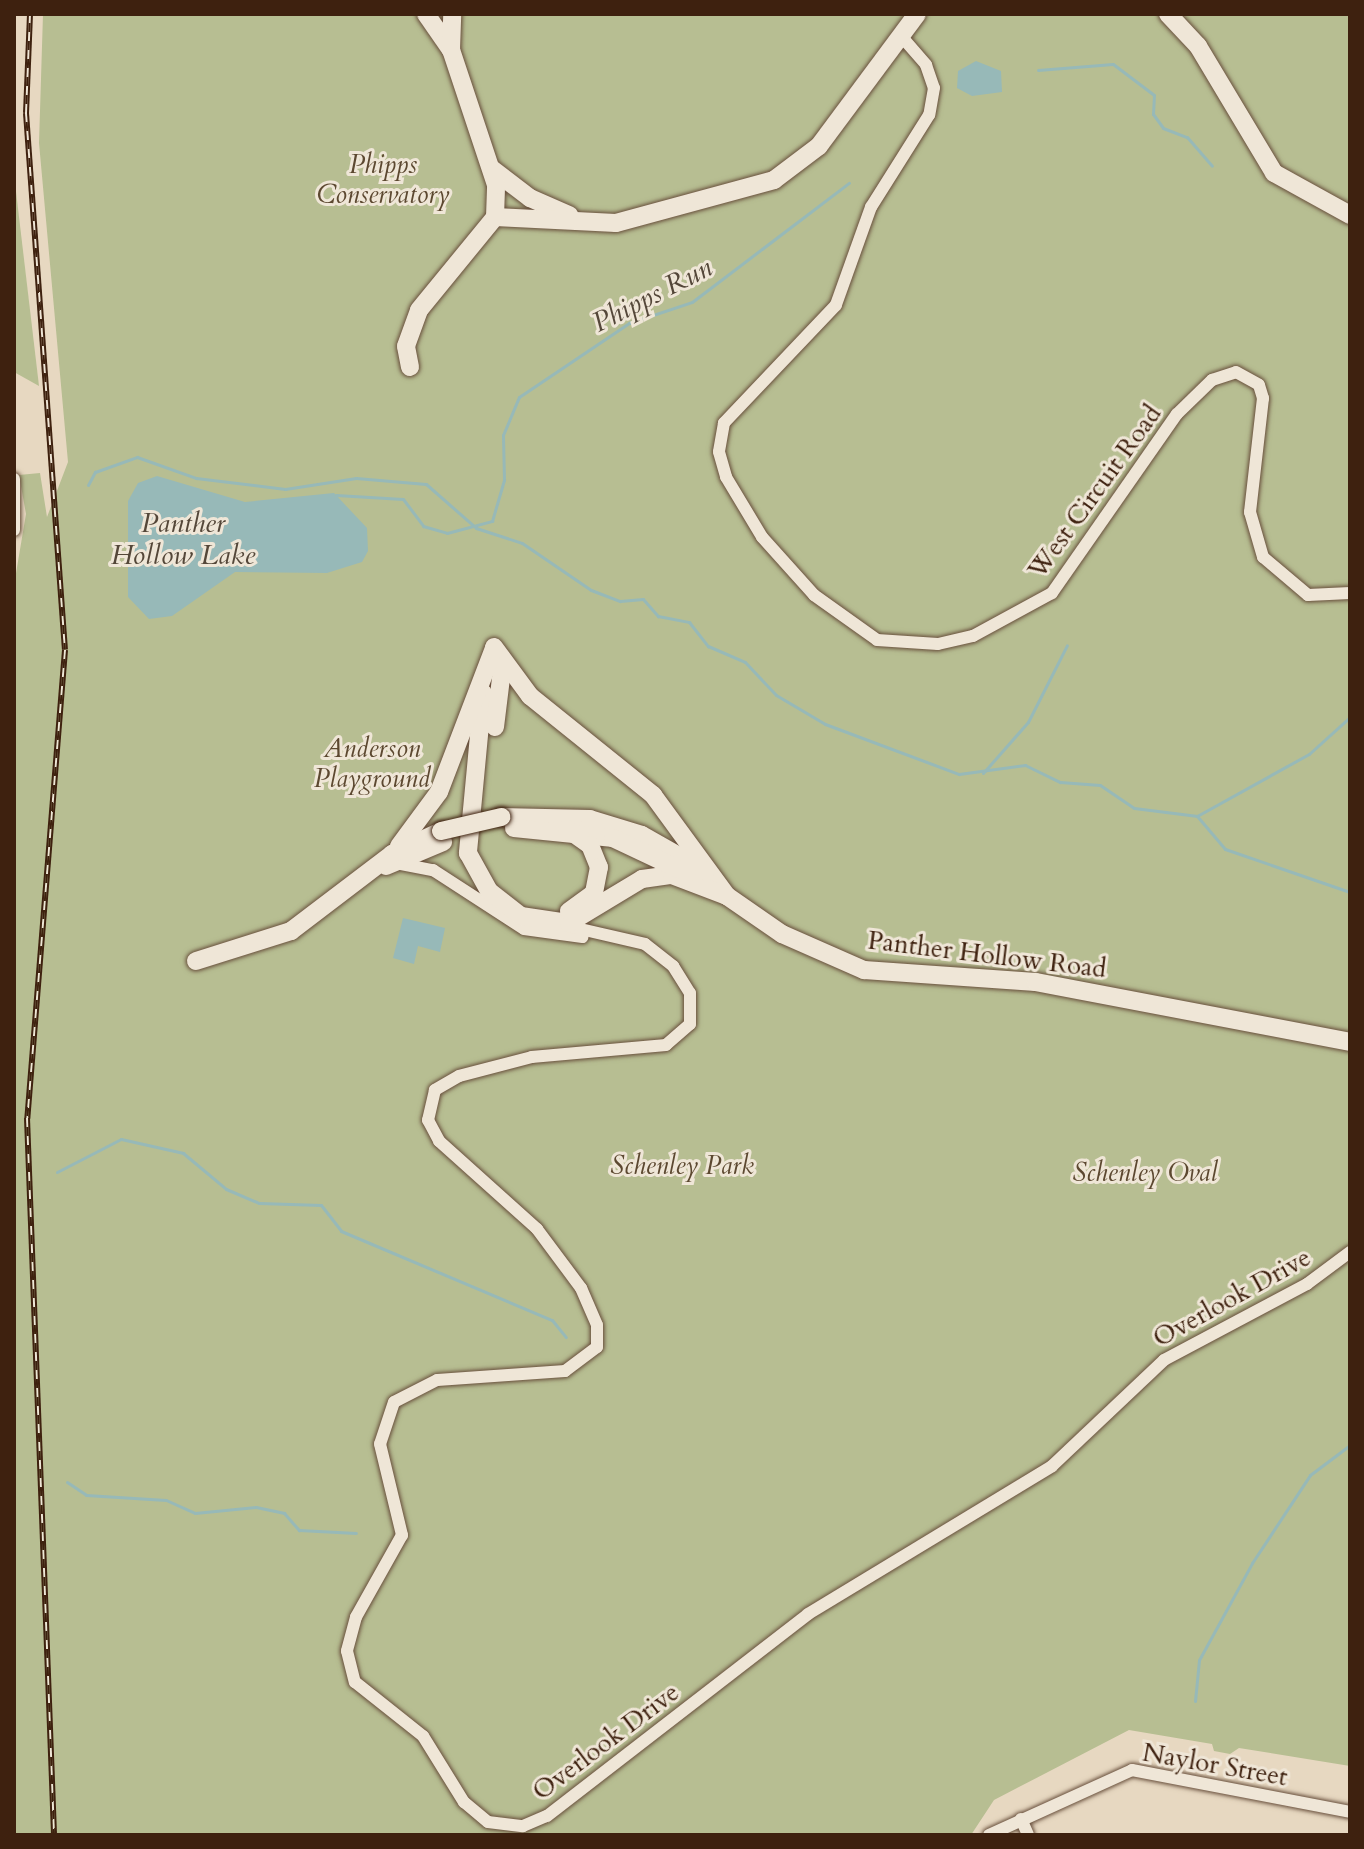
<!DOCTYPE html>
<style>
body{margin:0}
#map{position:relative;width:1364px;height:1849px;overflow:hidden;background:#e7d8c1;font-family:Cardo,serif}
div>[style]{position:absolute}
.green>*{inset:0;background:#b7be92}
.water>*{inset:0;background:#97b9b8}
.stream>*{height:3px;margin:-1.5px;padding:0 1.5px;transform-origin:1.5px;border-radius:1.5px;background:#97b9b8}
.roads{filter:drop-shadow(0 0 2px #684f3c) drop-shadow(0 0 2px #684f3c)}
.street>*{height:12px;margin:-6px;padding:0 6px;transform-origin:6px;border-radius:6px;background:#efe6d7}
.secondary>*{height:18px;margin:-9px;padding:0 9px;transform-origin:9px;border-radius:9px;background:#efe6d7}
.rail>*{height:6px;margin-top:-3px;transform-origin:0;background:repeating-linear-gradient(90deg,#efe6d7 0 9px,#3e210f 0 18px);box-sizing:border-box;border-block:2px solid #3e210f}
.bridges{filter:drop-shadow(0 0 2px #3e210f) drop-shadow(0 0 2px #3e210f)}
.secondary-bridge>*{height:18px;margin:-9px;padding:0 9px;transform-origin:9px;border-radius:9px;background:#efe6d7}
span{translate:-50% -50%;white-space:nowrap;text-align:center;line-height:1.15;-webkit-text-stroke:6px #efe6d7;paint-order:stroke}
.park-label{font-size:26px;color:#5c4830;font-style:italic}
.street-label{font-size:26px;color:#3e210f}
.water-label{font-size:28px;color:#544739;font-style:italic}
.frame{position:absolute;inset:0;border:16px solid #3e210f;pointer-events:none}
</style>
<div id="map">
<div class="green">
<div style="clip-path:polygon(43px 14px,1350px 14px,1350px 1766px,1239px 1748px,1230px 1754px,1214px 1751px,1212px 1744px,1129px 1730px,994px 1800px,971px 1835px,14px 1835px,14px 585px,26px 514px,19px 475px,40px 473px,47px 517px,68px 462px,39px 143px)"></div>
<div style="clip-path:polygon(14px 182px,15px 183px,39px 386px,14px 372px)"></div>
</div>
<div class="water">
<div style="clip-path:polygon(976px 61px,1001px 71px,1002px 92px,972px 96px,957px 88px,958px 71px)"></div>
<div style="clip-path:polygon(157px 476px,245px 502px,334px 493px,367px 528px,368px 551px,362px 562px,327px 573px,235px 572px,172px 616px,149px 619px,128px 597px,128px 501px,138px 483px)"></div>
<div style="clip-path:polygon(403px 918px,445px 928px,440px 952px,418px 946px,414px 964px,393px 958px)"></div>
</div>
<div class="stream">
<div style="left:1038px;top:70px;width:75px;rotate:-4.6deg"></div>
<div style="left:1113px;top:64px;width:51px;rotate:37.1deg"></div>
<div style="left:1154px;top:95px;width:19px;rotate:93deg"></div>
<div style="left:1153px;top:114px;width:17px;rotate:54deg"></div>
<div style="left:1163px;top:128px;width:26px;rotate:21deg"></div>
<div style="left:1187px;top:137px;width:38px;rotate:49deg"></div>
<div style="left:88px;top:485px;width:15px;rotate:-62deg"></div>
<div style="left:95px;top:472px;width:45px;rotate:-19.7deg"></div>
<div style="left:137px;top:457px;width:63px;rotate:19.6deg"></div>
<div style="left:196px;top:478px;width:90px;rotate:7deg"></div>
<div style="left:285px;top:489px;width:72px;rotate:-8.8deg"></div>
<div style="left:356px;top:478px;width:70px;rotate:4.9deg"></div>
<div style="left:426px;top:484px;width:67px;rotate:41.3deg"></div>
<div style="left:476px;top:528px;width:48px;rotate:18.1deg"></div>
<div style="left:522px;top:543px;width:83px;rotate:34.3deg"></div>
<div style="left:591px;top:590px;width:31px;rotate:21deg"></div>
<div style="left:620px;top:601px;width:23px;rotate:-5deg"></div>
<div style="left:643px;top:599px;width:23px;rotate:49deg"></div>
<div style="left:658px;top:616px;width:32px;rotate:11deg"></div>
<div style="left:689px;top:622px;width:31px;rotate:52deg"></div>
<div style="left:708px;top:646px;width:40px;rotate:23.4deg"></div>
<div style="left:745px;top:662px;width:45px;rotate:46.8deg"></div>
<div style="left:776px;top:695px;width:57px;rotate:30.6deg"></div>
<div style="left:825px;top:724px;width:143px;rotate:20.5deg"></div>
<div style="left:959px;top:774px;width:67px;rotate:-7.8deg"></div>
<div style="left:1025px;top:765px;width:39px;rotate:26deg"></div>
<div style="left:1060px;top:782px;width:40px;rotate:4.3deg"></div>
<div style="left:1100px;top:785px;width:41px;rotate:34.1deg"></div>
<div style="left:1134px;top:808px;width:64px;rotate:7.2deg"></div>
<div style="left:1197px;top:816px;width:43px;rotate:49.7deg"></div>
<div style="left:1225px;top:849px;width:132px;rotate:19deg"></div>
<div style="left:336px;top:495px;width:67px;rotate:3.4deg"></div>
<div style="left:403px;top:499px;width:34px;rotate:53deg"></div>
<div style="left:423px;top:526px;width:25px;rotate:16deg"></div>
<div style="left:447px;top:533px;width:47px;rotate:-14.9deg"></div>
<div style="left:492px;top:521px;width:43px;rotate:-73.7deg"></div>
<div style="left:504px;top:480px;width:45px;rotate:-91.3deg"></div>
<div style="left:503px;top:435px;width:41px;rotate:-67.2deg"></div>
<div style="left:519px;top:397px;width:133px;rotate:-33.9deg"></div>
<div style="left:629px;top:323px;width:66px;rotate:-18.4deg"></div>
<div style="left:692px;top:302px;width:197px;rotate:-37.2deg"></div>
<div style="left:983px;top:773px;width:68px;rotate:-48.6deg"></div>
<div style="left:1028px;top:722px;width:86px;rotate:-63.1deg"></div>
<div style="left:1197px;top:816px;width:128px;rotate:-29deg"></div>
<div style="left:1309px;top:754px;width:55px;rotate:-42.1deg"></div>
<div style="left:57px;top:1172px;width:72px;rotate:-27.3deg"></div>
<div style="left:121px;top:1139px;width:64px;rotate:12.7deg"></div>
<div style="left:183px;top:1153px;width:56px;rotate:39.9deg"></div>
<div style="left:226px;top:1189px;width:36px;rotate:23deg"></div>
<div style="left:259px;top:1203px;width:62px;rotate:1.8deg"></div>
<div style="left:321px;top:1205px;width:33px;rotate:52deg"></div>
<div style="left:341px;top:1231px;width:229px;rotate:22.9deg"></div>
<div style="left:552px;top:1320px;width:22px;rotate:51deg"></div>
<div style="left:67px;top:1482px;width:23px;rotate:34deg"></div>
<div style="left:86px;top:1495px;width:80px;rotate:3.6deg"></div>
<div style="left:166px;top:1500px;width:32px;rotate:24deg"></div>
<div style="left:195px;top:1513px;width:61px;rotate:-5.6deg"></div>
<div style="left:256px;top:1507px;width:29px;rotate:12deg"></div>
<div style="left:284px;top:1513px;width:23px;rotate:49deg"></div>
<div style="left:299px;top:1530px;width:57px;rotate:3deg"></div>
<div style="left:1195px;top:1701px;width:41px;rotate:-84.4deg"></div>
<div style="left:1199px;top:1660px;width:111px;rotate:-61.3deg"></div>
<div style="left:1252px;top:1563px;width:105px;rotate:-56.6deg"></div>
<div style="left:1310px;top:1475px;width:50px;rotate:-36.9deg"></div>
</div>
<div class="roads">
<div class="street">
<div style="left:902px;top:37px;width:37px;rotate:49deg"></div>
<div style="left:926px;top:65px;width:24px;rotate:71deg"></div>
<div style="left:934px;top:88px;width:27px;rotate:100deg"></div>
<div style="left:929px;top:115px;width:109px;rotate:122.2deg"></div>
<div style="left:871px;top:207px;width:104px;rotate:109.7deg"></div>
<div style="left:836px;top:305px;width:163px;rotate:133.5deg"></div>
<div style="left:724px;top:423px;width:29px;rotate:100deg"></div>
<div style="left:719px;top:452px;width:26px;rotate:74deg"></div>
<div style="left:726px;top:477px;width:70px;rotate:59deg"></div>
<div style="left:762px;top:537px;width:78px;rotate:48.1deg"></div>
<div style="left:814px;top:595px;width:77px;rotate:35.5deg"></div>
<div style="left:877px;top:640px;width:61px;rotate:3.8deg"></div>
<div style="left:938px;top:644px;width:36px;rotate:-13deg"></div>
<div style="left:973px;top:636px;width:90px;rotate:-28.6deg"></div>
<div style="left:1052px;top:593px;width:218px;rotate:-55.1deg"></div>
<div style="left:1177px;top:414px;width:49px;rotate:-44.2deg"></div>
<div style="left:1212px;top:380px;width:25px;rotate:-18deg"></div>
<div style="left:1236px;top:372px;width:26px;rotate:29deg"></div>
<div style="left:1259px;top:385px;width:14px;rotate:73deg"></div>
<div style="left:1263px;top:398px;width:115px;rotate:96.5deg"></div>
<div style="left:1250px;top:512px;width:47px;rotate:73.9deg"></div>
<div style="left:1263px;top:557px;width:59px;rotate:40.2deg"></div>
<div style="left:1308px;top:595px;width:42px;rotate:-2.7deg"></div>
<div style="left:14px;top:479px;width:51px;rotate:90deg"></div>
<div style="left:401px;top:864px;width:33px;rotate:11deg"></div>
<div style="left:433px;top:870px;width:108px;rotate:33deg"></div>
<div style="left:524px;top:929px;width:59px;rotate:7.9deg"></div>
<div style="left:563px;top:925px;width:84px;rotate:13deg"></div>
<div style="left:645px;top:944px;width:36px;rotate:38deg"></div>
<div style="left:673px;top:966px;width:32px;rotate:58deg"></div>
<div style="left:690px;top:993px;width:31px;rotate:90deg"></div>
<div style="left:690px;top:1024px;width:32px;rotate:139deg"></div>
<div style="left:666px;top:1045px;width:135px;rotate:174.9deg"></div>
<div style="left:532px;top:1057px;width:75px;rotate:165.4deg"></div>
<div style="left:459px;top:1076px;width:28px;rotate:150deg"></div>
<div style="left:435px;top:1090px;width:31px;rotate:103deg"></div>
<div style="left:428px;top:1120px;width:24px;rotate:62deg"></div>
<div style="left:439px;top:1141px;width:132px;rotate:41.9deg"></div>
<div style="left:537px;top:1229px;width:74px;rotate:53.3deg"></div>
<div style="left:581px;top:1288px;width:40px;rotate:66.6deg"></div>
<div style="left:597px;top:1325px;width:22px;rotate:90deg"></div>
<div style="left:597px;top:1347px;width:40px;rotate:143deg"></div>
<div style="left:565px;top:1371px;width:128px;rotate:176deg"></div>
<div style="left:437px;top:1380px;width:48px;rotate:152.9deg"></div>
<div style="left:394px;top:1402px;width:44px;rotate:108.4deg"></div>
<div style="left:380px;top:1444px;width:94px;rotate:76.4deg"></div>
<div style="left:402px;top:1535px;width:94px;rotate:119.3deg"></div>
<div style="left:356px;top:1617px;width:35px;rotate:105deg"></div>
<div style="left:347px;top:1651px;width:32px;rotate:76deg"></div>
<div style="left:355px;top:1682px;width:87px;rotate:38.5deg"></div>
<div style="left:423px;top:1736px;width:78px;rotate:58.2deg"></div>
<div style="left:464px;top:1802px;width:31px;rotate:40deg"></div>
<div style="left:488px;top:1822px;width:35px;rotate:7deg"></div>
<div style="left:523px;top:1826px;width:26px;rotate:-23deg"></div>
<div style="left:547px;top:1816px;width:330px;rotate:-37.7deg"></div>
<div style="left:808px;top:1614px;width:285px;rotate:-31.2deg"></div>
<div style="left:1052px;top:1466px;width:154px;rotate:-43.4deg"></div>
<div style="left:1164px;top:1360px;width:162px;rotate:-28deg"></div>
<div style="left:1307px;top:1284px;width:54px;rotate:-36.7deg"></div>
<div style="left:1021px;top:1819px;width:17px;rotate:66deg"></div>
<div style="left:989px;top:1835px;width:157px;rotate:-24.4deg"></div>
<div style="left:1132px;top:1770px;width:222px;rotate:10.9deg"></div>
</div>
<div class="secondary">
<div style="left:426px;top:14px;width:44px;rotate:55.2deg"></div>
<div style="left:1168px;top:14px;width:44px;rotate:46.8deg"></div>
<div style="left:1198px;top:46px;width:148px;rotate:59.1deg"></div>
<div style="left:1274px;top:173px;width:87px;rotate:28.9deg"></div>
<div style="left:492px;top:169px;width:48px;rotate:37.3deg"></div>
<div style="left:530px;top:198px;width:43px;rotate:23.6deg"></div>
<div style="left:495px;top:217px;width:121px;rotate:2.8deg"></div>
<div style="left:616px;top:223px;width:164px;rotate:-15.2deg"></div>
<div style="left:774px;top:180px;width:56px;rotate:-37.1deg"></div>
<div style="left:819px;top:146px;width:164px;rotate:-53.4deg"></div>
<div style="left:410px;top:367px;width:21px;rotate:-101deg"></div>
<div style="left:406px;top:346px;width:38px;rotate:-70deg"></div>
<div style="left:419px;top:310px;width:120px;rotate:-50.7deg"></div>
<div style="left:495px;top:217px;width:32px;rotate:-88deg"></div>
<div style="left:496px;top:185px;width:142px;rotate:-108.4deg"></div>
<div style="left:451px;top:50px;width:36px;rotate:-88deg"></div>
<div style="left:494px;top:647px;width:61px;rotate:53.7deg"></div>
<div style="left:530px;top:696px;width:158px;rotate:38.8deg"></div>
<div style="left:653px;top:795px;width:125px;rotate:53.8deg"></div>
<div style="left:483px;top:693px;width:161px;rotate:95.4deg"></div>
<div style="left:468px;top:853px;width:43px;rotate:61.1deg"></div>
<div style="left:489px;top:891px;width:41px;rotate:38deg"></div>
<div style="left:521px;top:916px;width:49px;rotate:8.3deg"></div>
<div style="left:569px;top:923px;width:85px;rotate:-31.1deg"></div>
<div style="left:642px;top:879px;width:30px;rotate:-8deg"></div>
<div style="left:672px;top:875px;width:59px;rotate:20.9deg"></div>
<div style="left:727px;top:896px;width:67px;rotate:34.6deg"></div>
<div style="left:782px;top:934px;width:90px;rotate:23.7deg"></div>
<div style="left:864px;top:970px;width:172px;rotate:4deg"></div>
<div style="left:1036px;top:982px;width:320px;rotate:10.8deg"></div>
<div style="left:495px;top:727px;width:65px;rotate:-83deg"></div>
<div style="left:501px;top:817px;width:89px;rotate:1.3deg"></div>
<div style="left:590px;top:819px;width:54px;rotate:17.1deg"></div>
<div style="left:642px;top:835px;width:73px;rotate:29.7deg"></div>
<div style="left:514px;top:828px;width:100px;rotate:5.8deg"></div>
<div style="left:613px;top:838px;width:82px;rotate:25.3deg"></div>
<div style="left:567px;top:829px;width:28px;rotate:35deg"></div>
<div style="left:590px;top:845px;width:24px;rotate:68deg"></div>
<div style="left:599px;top:867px;width:26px;rotate:101deg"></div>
<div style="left:594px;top:893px;width:31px;rotate:144deg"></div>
<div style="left:399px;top:846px;width:67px;rotate:-53.5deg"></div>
<div style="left:439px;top:792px;width:154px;rotate:-69.1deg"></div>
<div style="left:386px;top:866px;width:62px;rotate:-22.8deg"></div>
<div style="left:196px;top:961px;width:100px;rotate:-17.5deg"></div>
<div style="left:291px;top:931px;width:127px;rotate:-37.3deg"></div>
<div style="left:392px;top:854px;width:54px;rotate:-25.1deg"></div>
</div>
</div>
<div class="rail">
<div style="left:30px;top:14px;width:99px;rotate:92.3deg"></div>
<div style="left:26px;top:113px;width:538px;rotate:85.85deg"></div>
<div style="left:65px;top:650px;width:470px;rotate:94.6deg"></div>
<div style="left:27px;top:1118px;width:718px;rotate:87.84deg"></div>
</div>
<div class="bridges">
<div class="secondary-bridge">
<div style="left:441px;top:831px;width:62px;rotate:-13.1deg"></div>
</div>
</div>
<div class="park-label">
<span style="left:383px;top:180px">Phipps<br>Conservatory</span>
<span style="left:372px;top:764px">Anderson<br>Playground</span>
<span style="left:682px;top:1166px">Schenley Park</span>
<span style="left:1145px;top:1173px">Schenley Oval</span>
</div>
<div class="street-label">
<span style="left:1095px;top:492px;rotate:-54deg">West Circuit Road</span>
<span style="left:987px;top:955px;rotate:7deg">Panther Hollow Road</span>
<span style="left:1232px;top:1298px;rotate:-29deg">Overlook Drive</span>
<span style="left:606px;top:1742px;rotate:-37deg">Overlook Drive</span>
<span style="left:1215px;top:1765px;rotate:10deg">Naylor Street</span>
</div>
<div class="water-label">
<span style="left:652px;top:295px;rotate:-27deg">Phipps Run</span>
<span style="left:183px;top:539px">Panther<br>Hollow Lake</span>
</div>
<div class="frame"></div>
</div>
